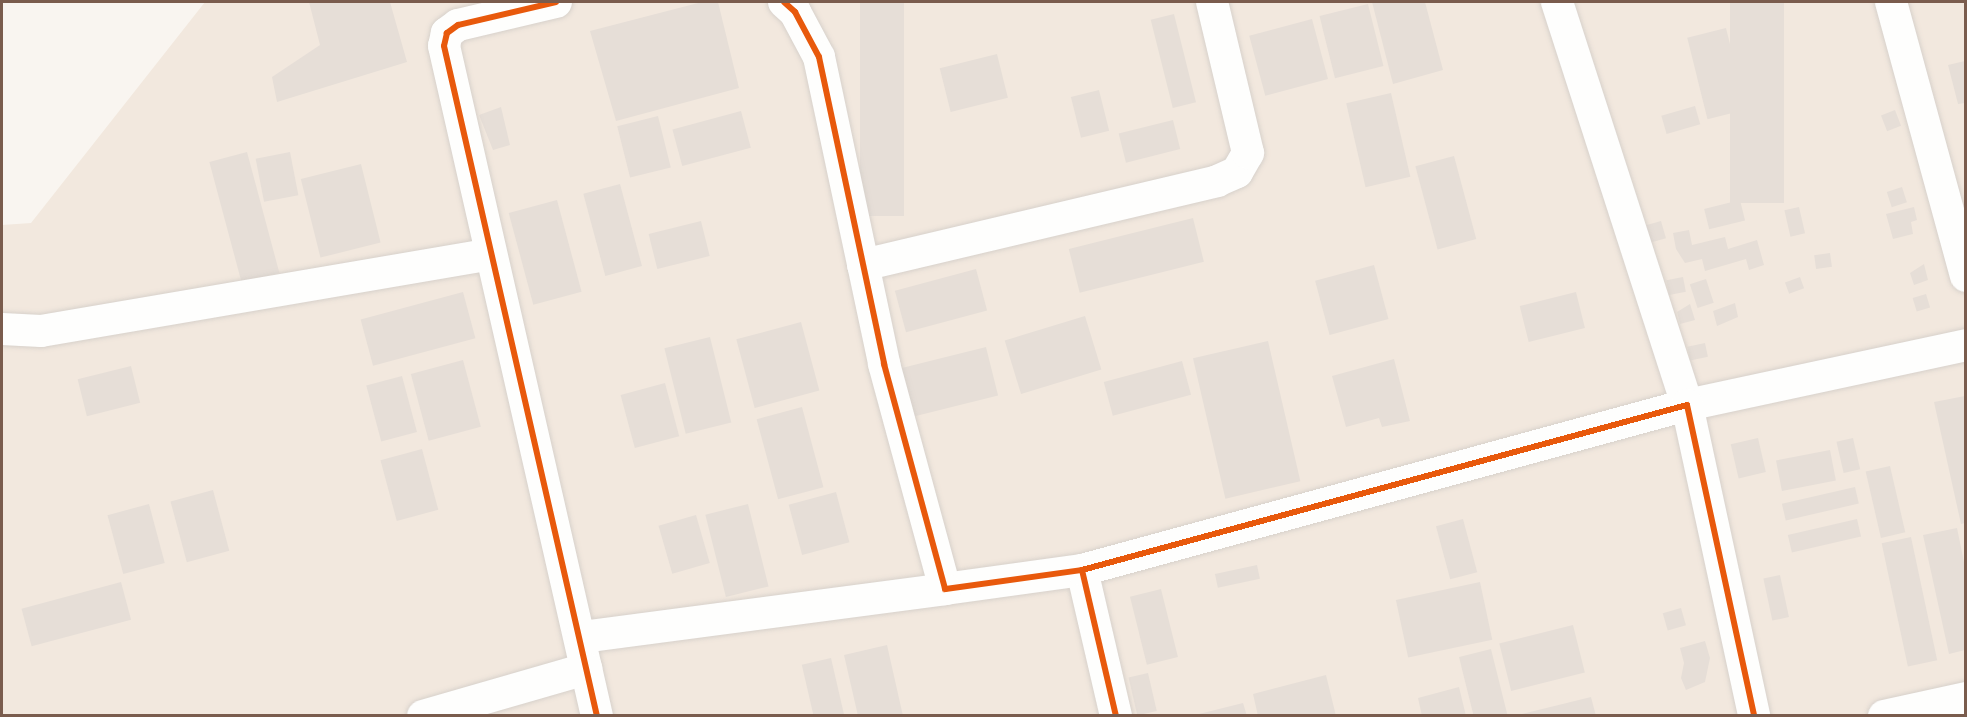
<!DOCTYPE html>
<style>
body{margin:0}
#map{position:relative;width:1967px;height:717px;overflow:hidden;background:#f9f5f0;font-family:Quicksand,sans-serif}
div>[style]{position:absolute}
.residential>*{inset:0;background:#f2e8de}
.building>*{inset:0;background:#e6ded7;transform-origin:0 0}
.roads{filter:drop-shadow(0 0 2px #d7d1cb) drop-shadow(0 0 2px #d7d1cb)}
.minor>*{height:32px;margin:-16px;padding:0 16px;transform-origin:16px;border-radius:16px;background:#fefefd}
.cycleway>*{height:6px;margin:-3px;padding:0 3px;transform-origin:3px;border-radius:3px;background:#e8590c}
span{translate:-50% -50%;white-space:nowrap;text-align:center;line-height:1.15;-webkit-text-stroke:4.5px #fffaf3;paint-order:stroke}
.frame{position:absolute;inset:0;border:3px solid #7a5c4d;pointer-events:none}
</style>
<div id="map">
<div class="residential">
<div style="clip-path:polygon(205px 2px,1965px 2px,1965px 715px,2px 716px,2px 225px,31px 223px)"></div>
</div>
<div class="building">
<div style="clip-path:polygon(309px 2px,390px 2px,407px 62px,277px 102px,272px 77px,320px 45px)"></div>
<div style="clip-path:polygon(702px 2px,718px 2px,739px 88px,616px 121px,590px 31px)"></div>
<div style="left:860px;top:2px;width:44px;height:214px"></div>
<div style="clip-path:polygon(1372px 2px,1425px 2px,1443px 70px,1393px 84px)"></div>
<div style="left:1730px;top:2px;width:54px;height:201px"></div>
<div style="left:1368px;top:4px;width:64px;height:50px;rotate:76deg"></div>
<div style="left:1174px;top:14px;width:91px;height:24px;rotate:76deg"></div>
<div style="left:1312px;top:19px;width:62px;height:65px;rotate:75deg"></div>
<div style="left:1726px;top:28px;width:84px;height:40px;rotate:76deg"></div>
<div style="left:997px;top:54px;width:45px;height:59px;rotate:76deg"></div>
<div style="clip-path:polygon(1965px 61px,1965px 103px,1958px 104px,1948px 65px)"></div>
<div style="left:1099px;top:90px;width:42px;height:29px;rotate:76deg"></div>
<div style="left:1391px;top:93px;width:86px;height:46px;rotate:77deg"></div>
<div style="left:1695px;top:106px;width:19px;height:35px;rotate:74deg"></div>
<div style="clip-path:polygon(501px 107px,510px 145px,493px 150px,479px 115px)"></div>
<div style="left:1895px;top:110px;width:17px;height:15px;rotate:69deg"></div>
<div style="left:741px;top:111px;width:38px;height:71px;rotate:75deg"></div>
<div style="left:658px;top:116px;width:53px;height:42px;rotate:76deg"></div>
<div style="left:1173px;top:120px;width:30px;height:56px;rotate:76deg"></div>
<div style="left:247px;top:152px;width:125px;height:39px;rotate:75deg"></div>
<div style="left:290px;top:152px;width:44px;height:35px;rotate:79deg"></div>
<div style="left:1454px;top:156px;width:86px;height:40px;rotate:75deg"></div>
<div style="left:361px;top:164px;width:81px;height:62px;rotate:76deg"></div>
<div style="left:620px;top:184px;width:85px;height:38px;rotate:75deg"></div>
<div style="left:1902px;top:187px;width:16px;height:16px;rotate:72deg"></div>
<div style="left:557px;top:200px;width:95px;height:50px;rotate:75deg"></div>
<div style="left:1740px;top:200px;width:21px;height:37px;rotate:76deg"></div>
<div style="left:1799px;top:207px;width:27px;height:15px;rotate:77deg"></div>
<div style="clip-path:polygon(1914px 207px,1917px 220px,1911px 222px,1913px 234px,1893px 239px,1886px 214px)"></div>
<div style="left:1193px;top:218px;width:45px;height:128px;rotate:76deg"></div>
<div style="left:701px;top:221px;width:36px;height:54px;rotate:76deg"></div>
<div style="left:1661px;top:221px;width:18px;height:21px;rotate:74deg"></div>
<div style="clip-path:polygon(1689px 230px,1692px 245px,1725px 237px,1728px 249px,1757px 240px,1764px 265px,1749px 270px,1746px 259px,1705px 271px,1702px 259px,1685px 263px,1676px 249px,1673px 233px)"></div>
<div style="left:1830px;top:253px;width:14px;height:16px;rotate:82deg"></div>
<div style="clip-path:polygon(1924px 264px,1928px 280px,1914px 285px,1910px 273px)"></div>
<div style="left:1374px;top:265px;width:56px;height:61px;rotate:75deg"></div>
<div style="left:976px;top:269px;width:43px;height:84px;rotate:75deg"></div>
<div style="left:1683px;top:277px;width:15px;height:17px;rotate:79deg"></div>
<div style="left:1800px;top:277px;width:12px;height:16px;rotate:70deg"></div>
<div style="left:1706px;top:279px;width:25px;height:17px;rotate:72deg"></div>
<div style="left:463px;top:292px;width:48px;height:106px;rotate:75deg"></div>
<div style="left:1576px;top:292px;width:37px;height:58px;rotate:76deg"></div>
<div style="left:1926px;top:294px;width:14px;height:14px;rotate:73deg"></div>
<div style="clip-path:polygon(1735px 303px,1738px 317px,1717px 326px,1713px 311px)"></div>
<div style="clip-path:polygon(1690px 304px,1695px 320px,1680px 324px,1677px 312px)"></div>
<div style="left:1085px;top:316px;width:56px;height:84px;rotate:73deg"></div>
<div style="left:801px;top:322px;width:71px;height:67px;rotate:75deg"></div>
<div style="left:710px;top:337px;width:88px;height:47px;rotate:76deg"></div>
<div style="left:1268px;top:341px;width:144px;height:77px;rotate:77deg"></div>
<div style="left:1705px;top:343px;width:14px;height:18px;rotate:78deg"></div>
<div style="left:986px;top:347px;width:50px;height:94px;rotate:76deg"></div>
<div style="clip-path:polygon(1394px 359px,1410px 421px,1382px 427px,1379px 418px,1346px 427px,1332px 376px)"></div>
<div style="left:463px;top:360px;width:69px;height:54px;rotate:75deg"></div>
<div style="left:1182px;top:361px;width:35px;height:81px;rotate:75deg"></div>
<div style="left:131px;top:366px;width:38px;height:55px;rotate:76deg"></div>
<div style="left:402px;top:376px;width:58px;height:37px;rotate:75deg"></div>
<div style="left:665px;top:383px;width:55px;height:46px;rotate:75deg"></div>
<div style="clip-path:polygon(1965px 396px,1965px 523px,1961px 524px,1934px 402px)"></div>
<div style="left:802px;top:407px;width:83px;height:47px;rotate:75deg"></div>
<div style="left:1758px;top:438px;width:35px;height:28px;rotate:77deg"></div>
<div style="left:1853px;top:438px;width:32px;height:17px;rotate:77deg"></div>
<div style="left:422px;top:449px;width:63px;height:43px;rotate:75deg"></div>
<div style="left:1830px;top:450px;width:31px;height:55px;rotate:79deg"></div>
<div style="left:1890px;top:466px;width:68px;height:25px;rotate:77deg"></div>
<div style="left:1855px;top:487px;width:17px;height:75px;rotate:77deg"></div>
<div style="left:213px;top:490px;width:63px;height:44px;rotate:75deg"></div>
<div style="left:836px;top:492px;width:52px;height:49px;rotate:75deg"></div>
<div style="left:149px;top:504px;width:61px;height:43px;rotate:75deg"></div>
<div style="left:748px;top:504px;width:85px;height:44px;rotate:76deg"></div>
<div style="left:696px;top:515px;width:50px;height:39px;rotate:74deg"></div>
<div style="left:1463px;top:519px;width:55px;height:28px;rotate:75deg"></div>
<div style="left:1857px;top:519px;width:18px;height:71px;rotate:77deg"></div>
<div style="clip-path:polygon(1957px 528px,1965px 567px,1965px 650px,1949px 654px,1923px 535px)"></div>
<div style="left:1911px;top:537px;width:126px;height:30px;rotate:78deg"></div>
<div style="left:1257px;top:565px;width:14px;height:43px;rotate:78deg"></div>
<div style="left:1780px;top:575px;width:43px;height:17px;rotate:78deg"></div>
<div style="left:121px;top:582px;width:39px;height:103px;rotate:75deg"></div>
<div style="left:1480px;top:582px;width:59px;height:86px;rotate:78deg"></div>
<div style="left:1161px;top:589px;width:70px;height:32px;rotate:76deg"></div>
<div style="left:1681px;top:608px;width:18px;height:19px;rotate:74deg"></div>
<div style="left:1573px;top:625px;width:49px;height:76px;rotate:76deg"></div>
<div style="clip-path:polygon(1705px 641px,1710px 658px,1705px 682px,1686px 690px,1681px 678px,1684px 663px,1680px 648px)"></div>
<div style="clip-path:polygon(887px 645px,903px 716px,858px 716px,844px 655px)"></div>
<div style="left:1491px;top:649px;width:69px;height:33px;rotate:76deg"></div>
<div style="left:831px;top:658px;width:59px;height:30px;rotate:77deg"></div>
<div style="left:1148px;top:673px;width:39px;height:20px;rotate:77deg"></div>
<div style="clip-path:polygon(1326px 675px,1336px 716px,1258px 716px,1253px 694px)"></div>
<div style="clip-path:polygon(1459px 687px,1466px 716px,1422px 716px,1418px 698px)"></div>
<div style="clip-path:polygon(1591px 697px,1596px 716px,1518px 716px,1518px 715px)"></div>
<div style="clip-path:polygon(1243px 703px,1247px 716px,1195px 716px,1195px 715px)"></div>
</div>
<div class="roads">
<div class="minor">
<div style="left:556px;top:2px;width:101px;rotate:166.8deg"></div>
<div style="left:458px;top:25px;width:14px;rotate:144deg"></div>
<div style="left:447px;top:33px;width:13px;rotate:103deg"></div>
<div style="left:444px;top:46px;width:687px;rotate:77.14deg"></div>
<div style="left:784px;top:2px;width:15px;rotate:42deg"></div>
<div style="left:795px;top:12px;width:51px;rotate:61.9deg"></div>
<div style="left:819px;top:57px;width:314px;rotate:78deg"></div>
<div style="left:884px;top:364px;width:233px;rotate:74.8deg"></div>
<div style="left:945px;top:589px;width:138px;rotate:-7.9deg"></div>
<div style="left:1082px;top:570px;width:150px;rotate:76.9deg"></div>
<div style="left:1557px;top:2px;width:423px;rotate:72.1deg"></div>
<div style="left:1687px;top:405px;width:285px;rotate:-12.1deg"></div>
<div style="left:1891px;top:2px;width:284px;rotate:74.7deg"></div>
<div style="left:863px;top:265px;width:364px;rotate:-13.3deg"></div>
<div style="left:1217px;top:181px;width:22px;rotate:-24deg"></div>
<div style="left:1237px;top:172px;width:22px;rotate:-60deg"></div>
<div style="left:1248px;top:153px;width:155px;rotate:-103.4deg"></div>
<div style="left:2px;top:329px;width:39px;rotate:3deg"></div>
<div style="left:41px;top:331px;width:456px;rotate:-9.7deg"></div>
<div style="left:1082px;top:570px;width:627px;rotate:-15.26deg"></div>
<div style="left:1687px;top:405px;width:318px;rotate:77.8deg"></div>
<div style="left:582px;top:637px;width:366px;rotate:-7.5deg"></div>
<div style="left:423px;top:716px;width:170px;rotate:-16.1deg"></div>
<div style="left:1884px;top:716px;width:84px;rotate:-12.4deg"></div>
</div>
</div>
<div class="cycleway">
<div style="left:556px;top:2px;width:101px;rotate:166.8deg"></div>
<div style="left:458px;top:25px;width:14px;rotate:144deg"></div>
<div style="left:447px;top:33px;width:13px;rotate:103deg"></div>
<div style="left:444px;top:46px;width:687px;rotate:77.14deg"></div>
<div style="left:784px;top:2px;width:15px;rotate:42deg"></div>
<div style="left:795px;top:12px;width:51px;rotate:61.9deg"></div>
<div style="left:819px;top:57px;width:314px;rotate:78deg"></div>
<div style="left:884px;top:364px;width:233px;rotate:74.8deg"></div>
<div style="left:945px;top:589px;width:138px;rotate:-7.9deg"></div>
<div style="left:1082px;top:570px;width:150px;rotate:76.9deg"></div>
<div style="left:1082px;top:570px;width:627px;rotate:-15.26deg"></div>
<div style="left:1687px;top:405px;width:318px;rotate:77.8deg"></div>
</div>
<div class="frame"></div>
</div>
